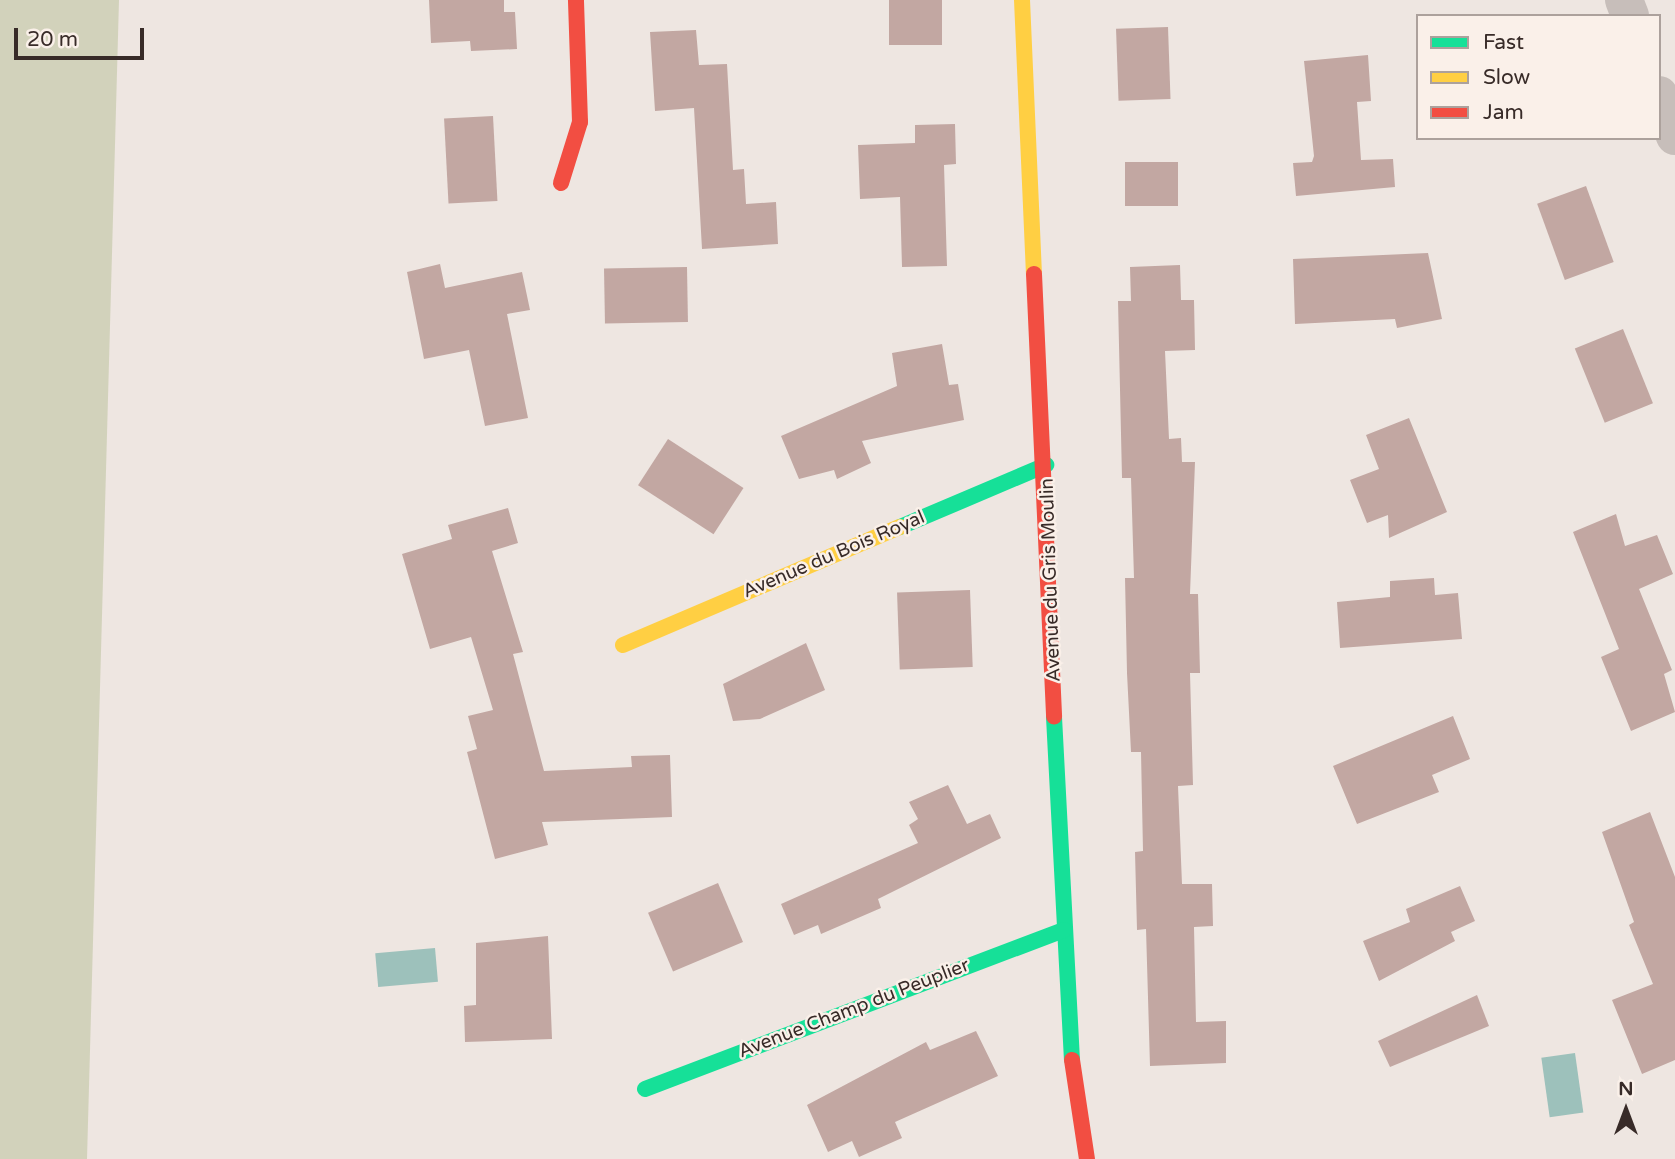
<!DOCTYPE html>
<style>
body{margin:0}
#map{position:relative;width:1675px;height:1159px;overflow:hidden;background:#eee6e1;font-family:"Varela Round",sans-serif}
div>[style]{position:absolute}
.green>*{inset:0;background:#d2d2bb}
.water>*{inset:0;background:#9dc1bb;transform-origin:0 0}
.building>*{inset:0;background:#c2a7a2;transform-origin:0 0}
.street>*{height:38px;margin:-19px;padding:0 19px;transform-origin:19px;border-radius:19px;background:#c7beba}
.fast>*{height:16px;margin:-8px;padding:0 8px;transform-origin:8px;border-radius:8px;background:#16e098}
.slow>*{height:16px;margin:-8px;padding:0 8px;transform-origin:8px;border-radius:8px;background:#ffcf43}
.jam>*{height:16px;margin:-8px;padding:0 8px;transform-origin:8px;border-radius:8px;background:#f24e42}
span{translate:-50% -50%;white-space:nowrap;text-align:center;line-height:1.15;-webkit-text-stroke:5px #faf0e9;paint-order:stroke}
.street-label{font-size:19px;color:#382b28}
.legend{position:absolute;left:1416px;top:14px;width:245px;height:126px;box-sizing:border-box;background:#faf0e9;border:2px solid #aca19c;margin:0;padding:9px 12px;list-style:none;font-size:21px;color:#382b28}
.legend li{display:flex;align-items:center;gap:14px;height:35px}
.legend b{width:35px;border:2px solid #aca19c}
.north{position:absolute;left:1591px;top:1075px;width:70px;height:70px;-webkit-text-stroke:5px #faf0e9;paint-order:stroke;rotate:0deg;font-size:19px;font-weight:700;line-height:28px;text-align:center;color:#382b28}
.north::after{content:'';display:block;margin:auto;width:24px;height:32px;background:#382b28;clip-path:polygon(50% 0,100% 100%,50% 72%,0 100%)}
.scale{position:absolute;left:14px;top:28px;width:130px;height:32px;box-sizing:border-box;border:4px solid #382b28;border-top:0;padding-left:9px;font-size:21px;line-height:24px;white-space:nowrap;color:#382b28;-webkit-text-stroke:5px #faf0e9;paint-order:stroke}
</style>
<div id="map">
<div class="green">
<div style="clip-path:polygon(0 0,119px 0,87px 1159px,0 1159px)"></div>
</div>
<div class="water">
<div style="left:435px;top:948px;width:34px;height:60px;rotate:85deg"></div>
<div style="left:1575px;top:1053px;width:60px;height:34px;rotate:82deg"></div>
</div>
<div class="building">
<div style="clip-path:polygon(429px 0,504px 0,504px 12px,515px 12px,517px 49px,471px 51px,470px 41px,431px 43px)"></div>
<div style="left:889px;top:0;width:53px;height:45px"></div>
<div style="left:1168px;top:27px;width:72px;height:52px;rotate:88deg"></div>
<div style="clip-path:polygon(696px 30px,699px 65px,727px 64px,733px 170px,744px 169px,746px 204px,776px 202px,778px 244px,702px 249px,694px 108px,655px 111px,650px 32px)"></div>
<div style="clip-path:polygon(1368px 55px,1371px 101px,1357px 102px,1361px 160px,1393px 159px,1395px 187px,1296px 196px,1293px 163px,1312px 162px,1314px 156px,1304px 61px)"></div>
<div style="left:493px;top:116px;width:85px;height:49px;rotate:87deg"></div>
<div style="clip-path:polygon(955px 124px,956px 164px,944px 165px,947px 266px,902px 267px,900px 197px,860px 199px,858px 145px,915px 143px,915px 125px)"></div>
<div style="left:1178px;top:162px;width:44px;height:53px;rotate:90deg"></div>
<div style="left:1586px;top:186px;width:81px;height:52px;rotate:70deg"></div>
<div style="clip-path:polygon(1428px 253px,1442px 319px,1397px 328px,1395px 319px,1295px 324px,1293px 259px)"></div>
<div style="clip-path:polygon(440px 264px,445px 288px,522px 272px,530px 310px,507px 314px,528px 418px,485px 426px,469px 350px,424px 359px,407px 272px)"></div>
<div style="clip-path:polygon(1180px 265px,1181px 300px,1194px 300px,1195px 350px,1165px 351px,1169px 439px,1181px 438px,1182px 462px,1195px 462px,1190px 594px,1198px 594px,1200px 673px,1190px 673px,1193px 785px,1178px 786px,1182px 884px,1212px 884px,1213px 926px,1194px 927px,1196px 1022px,1226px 1021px,1226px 1063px,1150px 1066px,1146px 929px,1137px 930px,1135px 852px,1143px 851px,1141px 752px,1131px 752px,1127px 673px,1125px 578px,1134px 578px,1131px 478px,1122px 478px,1118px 301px,1131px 301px,1130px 267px)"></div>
<div style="left:687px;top:267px;width:55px;height:83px;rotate:89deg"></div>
<div style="left:1623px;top:329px;width:80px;height:52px;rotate:68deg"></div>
<div style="clip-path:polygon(942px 344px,949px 385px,958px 384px,964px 420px,862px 441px,871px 463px,837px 479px,834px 470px,799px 479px,781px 436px,897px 386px,892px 353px)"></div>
<div style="clip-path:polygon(1409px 418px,1447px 512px,1389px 538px,1388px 515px,1367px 523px,1350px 480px,1379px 469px,1366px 435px)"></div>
<div style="left:668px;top:439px;width:90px;height:55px;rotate:33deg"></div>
<div style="clip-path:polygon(508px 508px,518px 543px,492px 551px,523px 652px,513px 654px,544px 771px,632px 767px,631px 756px,670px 755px,672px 817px,542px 822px,548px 845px,495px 859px,467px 752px,477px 749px,468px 716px,493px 710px,471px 637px,430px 649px,402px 554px,452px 539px,448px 525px)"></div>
<div style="clip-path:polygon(1616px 514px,1625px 546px,1657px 535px,1673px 574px,1639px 589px,1672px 670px,1664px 674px,1675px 712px,1631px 731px,1601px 657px,1619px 649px,1573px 532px)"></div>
<div style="clip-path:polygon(1434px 578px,1435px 595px,1458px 593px,1462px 639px,1340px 648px,1337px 602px,1390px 597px,1390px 581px)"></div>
<div style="left:970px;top:590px;width:77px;height:73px;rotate:88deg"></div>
<div style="clip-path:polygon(806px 643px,825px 690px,760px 719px,733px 721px,723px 684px)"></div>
<div style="clip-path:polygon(1453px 716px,1470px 759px,1432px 775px,1439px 792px,1357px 824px,1333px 766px)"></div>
<div style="clip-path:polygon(948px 785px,967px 824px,990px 814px,1001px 838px,878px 899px,881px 908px,821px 934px,818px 925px,794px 935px,781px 904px,918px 843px,909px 825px,918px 819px,909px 802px)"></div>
<div style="clip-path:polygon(1650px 812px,1675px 877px,1675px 1060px,1642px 1074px,1612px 1000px,1653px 984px,1629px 925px,1634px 922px,1602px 832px)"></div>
<div style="left:718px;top:883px;width:64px;height:76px;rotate:67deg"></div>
<div style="clip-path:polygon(1460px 886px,1475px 921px,1451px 932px,1455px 941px,1379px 981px,1363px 941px,1410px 922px,1406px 909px)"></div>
<div style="clip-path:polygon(548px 936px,552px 1039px,465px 1042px,464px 1006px,476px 1005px,476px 943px)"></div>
<div style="clip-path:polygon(1477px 995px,1489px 1026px,1390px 1067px,1378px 1041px)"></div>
<div style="clip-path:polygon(976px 1031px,998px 1076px,895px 1122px,902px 1138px,859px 1157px,852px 1141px,828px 1152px,807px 1105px,926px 1042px,930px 1050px)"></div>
</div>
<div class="street">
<div style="left:1624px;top:0;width:17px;rotate:69deg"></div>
<div style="left:1659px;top:95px;width:44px;rotate:68.7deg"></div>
</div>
<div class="fast">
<div style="left:900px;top:527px;width:159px;rotate:-23deg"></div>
<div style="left:1054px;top:717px;width:343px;rotate:87deg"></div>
<div style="left:645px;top:1089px;width:448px;rotate:-20.8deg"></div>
</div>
<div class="slow">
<div style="left:1022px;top:0;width:274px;rotate:87.5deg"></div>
<div style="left:623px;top:645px;width:301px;rotate:-23.1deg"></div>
</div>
<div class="jam">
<div style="left:561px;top:183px;width:64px;rotate:-72.7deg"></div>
<div style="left:580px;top:122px;width:122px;rotate:-91.9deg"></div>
<div style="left:1034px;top:274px;width:443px;rotate:87.4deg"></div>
<div style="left:1072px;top:1060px;width:100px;rotate:81.4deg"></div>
</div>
<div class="street-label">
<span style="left:834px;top:555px;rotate:-23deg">Avenue du Bois Royal</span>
<span style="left:1051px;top:580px;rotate:-92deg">Avenue du Gris Moulin</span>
<span style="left:854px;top:1009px;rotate:-21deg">Avenue Champ du Peuplier</span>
</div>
<ul class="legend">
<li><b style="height:9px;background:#16e098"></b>Fast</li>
<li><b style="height:9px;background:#ffcf43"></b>Slow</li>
<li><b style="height:9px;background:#f24e42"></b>Jam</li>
</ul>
<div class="north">N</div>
<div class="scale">20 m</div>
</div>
